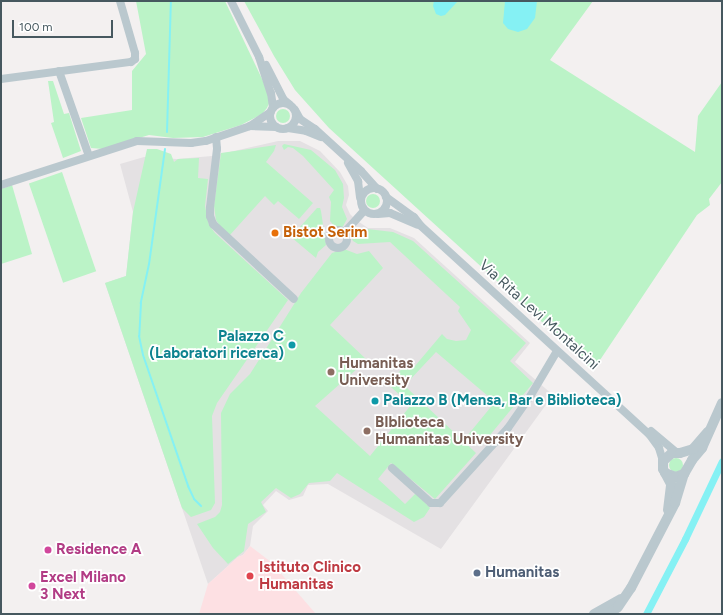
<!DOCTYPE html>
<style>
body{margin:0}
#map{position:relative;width:723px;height:615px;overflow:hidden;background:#f3f0f0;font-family:Figtree,sans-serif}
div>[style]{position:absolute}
.education>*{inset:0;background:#e4e1e3}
.medical>*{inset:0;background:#fde0e3}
.green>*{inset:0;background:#bbf3c7;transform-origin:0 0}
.round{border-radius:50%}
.water>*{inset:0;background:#85f1f4}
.stream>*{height:2px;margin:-1px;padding:0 1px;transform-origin:1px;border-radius:1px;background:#85f1f4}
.canal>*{height:7px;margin:-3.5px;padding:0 3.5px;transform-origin:3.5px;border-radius:3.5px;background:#85f1f4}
.minor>*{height:8px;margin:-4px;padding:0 4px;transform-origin:4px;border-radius:4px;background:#bac8ce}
.minor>.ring{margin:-4px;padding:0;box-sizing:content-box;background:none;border:8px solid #bac8ce;border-radius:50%}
.tertiary>*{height:10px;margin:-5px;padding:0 5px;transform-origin:5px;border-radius:5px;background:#bac8ce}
.dots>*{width:11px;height:11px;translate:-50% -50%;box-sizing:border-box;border:2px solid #fff;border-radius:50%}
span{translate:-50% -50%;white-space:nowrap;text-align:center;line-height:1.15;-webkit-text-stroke:3.5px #fff;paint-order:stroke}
.food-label{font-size:15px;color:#c56008;font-weight:700}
.left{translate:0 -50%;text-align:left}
.street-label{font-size:15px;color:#46585f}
.culture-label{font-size:15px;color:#0d838f;font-weight:700}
.right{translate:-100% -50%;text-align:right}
.education-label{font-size:15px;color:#785e54;font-weight:700}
.hotel-label{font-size:15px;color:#b23c85;font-weight:700}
.health-label{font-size:15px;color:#be3a42;font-weight:700}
.service-label{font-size:15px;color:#4e5e75;font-weight:700}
.frame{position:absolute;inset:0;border:2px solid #46585f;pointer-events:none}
.scale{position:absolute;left:12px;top:20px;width:101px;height:18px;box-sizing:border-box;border:2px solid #46585f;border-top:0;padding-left:5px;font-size:12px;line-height:14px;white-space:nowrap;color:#46585f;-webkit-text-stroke:3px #fff;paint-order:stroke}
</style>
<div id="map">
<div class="education">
<div style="clip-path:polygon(278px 141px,300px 141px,320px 151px,340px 172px,348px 186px,349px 195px,346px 205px,350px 214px,356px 220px,368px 228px,390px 228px,414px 238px,530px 343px,515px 362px,553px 395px,441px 549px,328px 484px,308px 485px,303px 496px,289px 500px,276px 491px,263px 505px,268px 511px,253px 526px,250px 546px,243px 555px,238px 557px,208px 584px,105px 283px,126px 276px,133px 212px,120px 164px,144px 157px,177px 159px,212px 156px)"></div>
</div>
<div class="medical">
<div style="clip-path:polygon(250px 546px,271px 562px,316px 614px,199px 614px,208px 584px,238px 557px,243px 555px)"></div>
</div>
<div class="green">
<div style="clip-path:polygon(136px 1px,225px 1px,263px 81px,270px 101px,267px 108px,262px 114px,241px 125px,203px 137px,173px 138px,149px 135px,103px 149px,91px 148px,81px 118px,132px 110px,132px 71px,146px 54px)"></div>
<div style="clip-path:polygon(244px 1px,593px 1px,550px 60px,695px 152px,698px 116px,722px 82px,722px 182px,709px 199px,710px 205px,697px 215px,598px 363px,590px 369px,577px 354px,329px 128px,295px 90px,274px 56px)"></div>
<div style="clip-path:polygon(48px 81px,53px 81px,64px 114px,69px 113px,81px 151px,63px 158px,51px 123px,54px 122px)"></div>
<div class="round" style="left:276px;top:109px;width:14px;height:14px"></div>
<div style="clip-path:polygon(284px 144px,311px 150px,335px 170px,343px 184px,344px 198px,342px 207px,347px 219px,342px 228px,336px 228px,330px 221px,331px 202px,329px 197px,334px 190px,303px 156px,293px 148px,288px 147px,284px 150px,282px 146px)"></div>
<div style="clip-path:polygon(276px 145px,274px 151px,266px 162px,313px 203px,299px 219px,278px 201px,274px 205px,265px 196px,229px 236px,222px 229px,216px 220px,214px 206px,221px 153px)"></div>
<div style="clip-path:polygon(147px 149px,157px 149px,171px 154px,174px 162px,178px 159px,199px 158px,198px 178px,208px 179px,205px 206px,209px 225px,215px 233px,288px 300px,217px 403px,212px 416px,215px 503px,211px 510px,191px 517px,182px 508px,105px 283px,126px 276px,133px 212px)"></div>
<div style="left:62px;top:172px;width:105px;height:35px;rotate:71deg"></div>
<div style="clip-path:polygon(12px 185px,32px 254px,1px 264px,1px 189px)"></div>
<div class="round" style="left:366px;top:194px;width:14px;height:14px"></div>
<div style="clip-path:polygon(317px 208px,320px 208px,321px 211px,326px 245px,318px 252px,316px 258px,291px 237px)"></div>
<div style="clip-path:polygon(359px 228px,393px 232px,413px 241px,526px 343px,510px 361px,533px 383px,481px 446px,467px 436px,495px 402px,436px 352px,407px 383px,407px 388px,476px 453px,435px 499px,391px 463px,378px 479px,405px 504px,416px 493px,430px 508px,424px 517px,414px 522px,337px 473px,330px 481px,309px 483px,300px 494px,291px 498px,276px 488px,261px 502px,266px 512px,248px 524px,244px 551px,228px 564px,213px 548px,197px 524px,215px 517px,220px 512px,222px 505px,221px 413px,230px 394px,250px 374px,301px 293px,332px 253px,344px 249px,357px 254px,369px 251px,383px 268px,330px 325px,367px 360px,315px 406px,370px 456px,411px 405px,382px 379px,386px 376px,391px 381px,408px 362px,415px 366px,442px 334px,447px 339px,456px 341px,466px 340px,471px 330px,458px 311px,460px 307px,390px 242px,358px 244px,353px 241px,351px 237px)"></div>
<div class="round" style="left:669px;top:458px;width:14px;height:14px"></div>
</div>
<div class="water">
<div style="clip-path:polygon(434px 1px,458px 1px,445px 15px,441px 16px,436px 14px,433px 6px)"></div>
<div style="clip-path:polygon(505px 1px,537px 1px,535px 18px,527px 29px,518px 32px,508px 29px,503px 23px)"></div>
</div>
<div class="stream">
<div style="left:167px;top:132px;width:131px;rotate:-88.3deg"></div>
<div style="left:165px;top:149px;width:116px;rotate:97.9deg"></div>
<div style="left:149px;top:264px;width:40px;rotate:102deg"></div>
<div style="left:141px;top:303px;width:33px;rotate:93deg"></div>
<div style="left:139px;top:336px;width:19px;rotate:78deg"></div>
<div style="left:143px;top:355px;width:139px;rotate:71deg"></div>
<div style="left:188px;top:486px;width:14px;rotate:65deg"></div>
<div style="left:194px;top:499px;width:10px;rotate:45deg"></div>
</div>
<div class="canal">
<div style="left:646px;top:614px;width:85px;rotate:-62.5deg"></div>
<div style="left:685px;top:539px;width:86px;rotate:-64.6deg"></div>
</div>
<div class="minor">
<div style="left:231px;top:1px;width:63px;rotate:63.4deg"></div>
<div style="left:259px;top:57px;width:38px;rotate:72deg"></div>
<div style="left:271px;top:93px;width:15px;rotate:82deg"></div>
<div style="left:266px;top:65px;width:38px;rotate:63deg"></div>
<div style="left:283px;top:99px;width:8px;rotate:40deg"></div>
<div style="left:59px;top:71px;width:90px;rotate:70.6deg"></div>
<div style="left:1px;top:79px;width:131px;rotate:-7.5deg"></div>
<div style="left:131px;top:62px;width:5px;rotate:-37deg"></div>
<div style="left:135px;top:59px;width:6px;rotate:-90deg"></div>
<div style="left:135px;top:53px;width:54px;rotate:-106.1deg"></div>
<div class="ring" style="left:270px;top:103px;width:18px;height:18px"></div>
<div style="left:295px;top:110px;width:10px;rotate:61deg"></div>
<div style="left:300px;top:119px;width:18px;rotate:34deg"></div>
<div style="left:315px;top:129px;width:62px;rotate:42.4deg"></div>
<div style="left:361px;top:171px;width:24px;rotate:48deg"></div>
<div style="left:250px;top:126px;width:26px;rotate:2deg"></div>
<div style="left:288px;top:128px;width:18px;rotate:9deg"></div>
<div style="left:306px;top:131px;width:16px;rotate:22deg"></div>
<div style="left:216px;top:137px;width:12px;rotate:85deg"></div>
<div style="left:217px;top:149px;width:59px;rotate:96.8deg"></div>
<div style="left:210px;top:208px;width:8px;rotate:90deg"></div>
<div style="left:210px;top:216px;width:9px;rotate:69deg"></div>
<div style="left:213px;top:224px;width:110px;rotate:42.8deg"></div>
<div style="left:348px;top:163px;width:21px;rotate:61deg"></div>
<div style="left:358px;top:181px;width:17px;rotate:83deg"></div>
<div style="left:1px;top:185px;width:143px;rotate:-17.9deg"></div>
<div style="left:137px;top:141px;width:54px;rotate:2.1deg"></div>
<div style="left:191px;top:143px;width:15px;rotate:-8deg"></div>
<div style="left:206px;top:141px;width:46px;rotate:-18.8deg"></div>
<div style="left:250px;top:126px;width:25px;rotate:-34deg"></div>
<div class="ring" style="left:361px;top:188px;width:18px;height:18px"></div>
<div style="left:386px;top:197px;width:34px;rotate:36deg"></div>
<div style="left:414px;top:217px;width:11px;rotate:52deg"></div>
<div style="left:421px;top:226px;width:309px;rotate:42.4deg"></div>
<div style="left:649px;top:434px;width:17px;rotate:54deg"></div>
<div style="left:659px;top:448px;width:14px;rotate:73deg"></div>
<div style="left:378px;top:214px;width:12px;rotate:-5deg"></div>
<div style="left:390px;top:213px;width:30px;rotate:23deg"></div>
<div class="ring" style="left:329px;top:230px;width:10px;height:10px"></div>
<div style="left:344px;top:233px;width:30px;rotate:-48deg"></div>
<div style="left:651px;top:431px;width:33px;rotate:40deg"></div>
<div style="left:392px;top:468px;width:52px;rotate:41.9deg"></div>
<div style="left:431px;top:503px;width:9px"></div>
<div style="left:440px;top:503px;width:101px;rotate:-47.8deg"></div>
<div style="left:508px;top:428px;width:40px;rotate:-55.1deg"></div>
<div style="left:531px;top:395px;width:51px;rotate:-59.4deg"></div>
</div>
<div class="tertiary">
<div style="left:665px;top:473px;width:12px;rotate:20deg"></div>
<div style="left:676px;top:477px;width:9px;rotate:-21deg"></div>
<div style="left:684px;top:474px;width:16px;rotate:-60deg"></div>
<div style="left:692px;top:460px;width:16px;rotate:-50deg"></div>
<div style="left:702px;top:448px;width:49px;rotate:-66deg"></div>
<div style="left:668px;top:510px;width:26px;rotate:-83deg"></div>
<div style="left:671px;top:484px;width:17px;rotate:-118deg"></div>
<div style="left:663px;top:469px;width:8px;rotate:-90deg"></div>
<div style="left:663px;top:461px;width:12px;rotate:-42deg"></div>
<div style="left:672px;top:453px;width:8px"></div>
<div style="left:680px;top:453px;width:14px;rotate:-17deg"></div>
<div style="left:693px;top:449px;width:23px;rotate:-49deg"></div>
<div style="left:594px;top:614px;width:31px;rotate:-29deg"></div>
<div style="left:609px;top:614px;width:11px;rotate:-38deg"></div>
<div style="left:618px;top:607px;width:23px;rotate:-56deg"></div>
<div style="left:631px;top:588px;width:96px;rotate:-62.6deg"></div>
<div style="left:675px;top:503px;width:30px;rotate:-73deg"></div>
</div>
<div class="dots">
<div style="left:275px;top:233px;background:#e8710a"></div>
<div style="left:292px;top:345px;background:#0f9aa8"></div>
<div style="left:331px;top:372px;background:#8d6e63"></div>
<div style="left:375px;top:401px;background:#0f9aa8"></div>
<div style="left:367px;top:431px;background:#8d6e63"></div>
<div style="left:48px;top:550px;background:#d1479c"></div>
<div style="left:477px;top:573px;background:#5c6f8a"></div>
<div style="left:250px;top:576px;background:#e0444e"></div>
<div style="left:32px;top:586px;background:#d1479c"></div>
</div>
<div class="food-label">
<span class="left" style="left:283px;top:233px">Bistot Serim</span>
</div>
<div class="street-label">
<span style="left:539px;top:315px;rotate:42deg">Via Rita Levi Montalcini</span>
</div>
<div class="culture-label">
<span class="right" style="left:284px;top:345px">Palazzo C<br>(Laboratori ricerca)</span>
<span class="left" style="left:383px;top:401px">Palazzo B (Mensa, Bar e Biblioteca)</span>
</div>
<div class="education-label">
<span class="left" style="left:339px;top:372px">Humanitas<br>University</span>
<span class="left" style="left:375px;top:431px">BIblioteca<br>Humanitas University</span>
</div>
<div class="hotel-label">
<span class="left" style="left:56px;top:550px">Residence A</span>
<span class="left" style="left:40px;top:586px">Excel Milano<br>3 Next</span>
</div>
<div class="health-label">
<span class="left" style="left:259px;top:576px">Istituto Clinico<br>Humanitas</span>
</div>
<div class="service-label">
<span class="left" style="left:485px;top:573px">Humanitas</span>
</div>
<div class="frame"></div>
<div class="scale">100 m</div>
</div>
